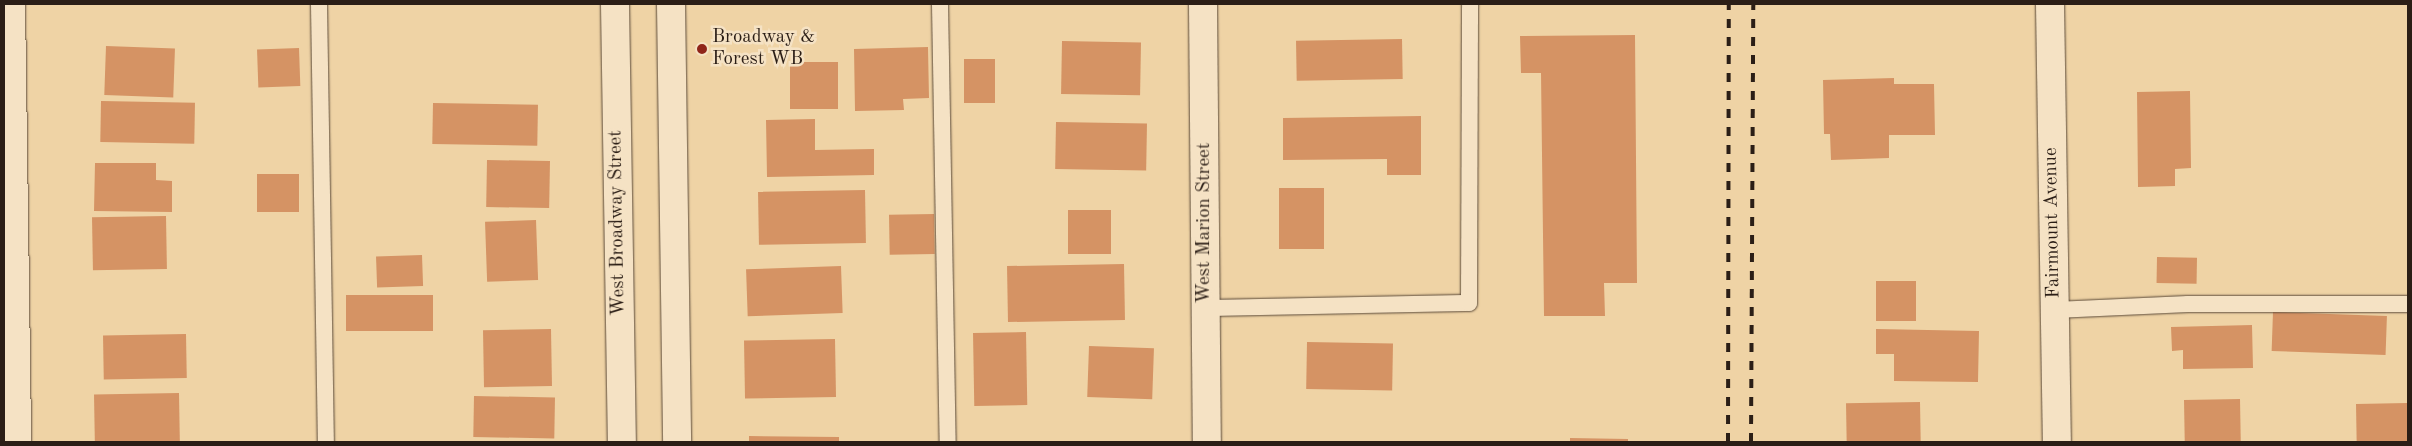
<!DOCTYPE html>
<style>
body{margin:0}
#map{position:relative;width:2412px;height:446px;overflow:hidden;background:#efd3a5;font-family:"Old Standard TT",serif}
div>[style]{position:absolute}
.building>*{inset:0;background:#d59364;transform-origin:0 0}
.roads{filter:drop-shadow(0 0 1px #5c4b3a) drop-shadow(0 0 1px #5c4b3a)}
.service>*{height:16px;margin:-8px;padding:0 8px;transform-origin:8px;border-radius:8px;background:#f5e2c4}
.minor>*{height:28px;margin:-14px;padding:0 14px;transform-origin:14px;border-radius:14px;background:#f5e2c4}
.rail>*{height:4px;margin-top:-2px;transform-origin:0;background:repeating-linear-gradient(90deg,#2b1e16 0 9px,transparent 0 18px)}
.dots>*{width:14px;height:14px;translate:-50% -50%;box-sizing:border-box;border:2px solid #f5e2c4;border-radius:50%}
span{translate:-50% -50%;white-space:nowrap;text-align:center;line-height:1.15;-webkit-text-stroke:5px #f5e2c4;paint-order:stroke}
.poi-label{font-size:19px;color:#2b1e16}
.left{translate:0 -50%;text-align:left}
.street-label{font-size:19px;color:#2b1e16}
.frame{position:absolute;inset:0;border:5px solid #2b1e16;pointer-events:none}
</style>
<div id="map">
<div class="building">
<div style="clip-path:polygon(1635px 35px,1637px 283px,1604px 283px,1605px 316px,1544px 316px,1541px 73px,1521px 73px,1520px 36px)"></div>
<div style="left:1402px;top:39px;width:40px;height:106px;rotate:89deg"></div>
<div style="left:1062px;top:41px;width:79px;height:53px;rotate:1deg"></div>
<div style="left:106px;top:46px;width:69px;height:49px;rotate:2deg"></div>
<div style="clip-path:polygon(928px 47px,929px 98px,903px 99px,904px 110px,855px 111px,854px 49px)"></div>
<div style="left:299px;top:48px;width:38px;height:42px;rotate:88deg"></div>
<div style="left:964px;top:59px;width:31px;height:44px"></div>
<div style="left:790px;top:62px;width:48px;height:47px"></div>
<div style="clip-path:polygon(1894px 78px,1894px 84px,1934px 84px,1935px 135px,1889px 135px,1889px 158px,1831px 160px,1830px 134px,1824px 134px,1823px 80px)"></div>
<div style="clip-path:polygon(2190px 91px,2191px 168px,2175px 169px,2175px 186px,2138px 187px,2137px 92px)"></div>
<div style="left:101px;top:101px;width:94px;height:41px;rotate:1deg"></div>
<div style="left:433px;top:103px;width:105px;height:41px;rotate:1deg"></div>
<div style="clip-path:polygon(1421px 116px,1421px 175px,1387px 175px,1387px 159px,1283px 160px,1283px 118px)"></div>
<div style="clip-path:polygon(815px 119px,815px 150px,874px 149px,874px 175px,767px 177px,766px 120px)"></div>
<div style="left:1056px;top:122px;width:91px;height:47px;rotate:1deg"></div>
<div style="left:487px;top:160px;width:63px;height:47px;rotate:1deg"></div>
<div style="clip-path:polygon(95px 163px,156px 163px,156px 180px,172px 181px,172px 212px,94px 211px)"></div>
<div style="left:257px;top:174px;width:42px;height:38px"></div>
<div style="left:1279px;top:188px;width:45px;height:61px"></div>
<div style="left:865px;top:190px;width:53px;height:107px;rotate:89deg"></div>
<div style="left:1111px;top:210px;width:44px;height:43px;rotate:90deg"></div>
<div style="left:934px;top:214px;width:40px;height:45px;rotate:89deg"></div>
<div style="left:166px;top:216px;width:53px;height:74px;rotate:89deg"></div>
<div style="left:536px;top:220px;width:60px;height:51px;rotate:88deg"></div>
<div style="left:422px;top:255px;width:31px;height:46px;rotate:88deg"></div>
<div style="left:2157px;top:257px;width:40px;height:26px;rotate:1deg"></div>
<div style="left:1124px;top:264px;width:56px;height:117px;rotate:89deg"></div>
<div style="left:841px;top:266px;width:47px;height:95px;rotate:88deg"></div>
<div style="left:1876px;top:281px;width:40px;height:40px"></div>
<div style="left:433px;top:295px;width:36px;height:87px;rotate:90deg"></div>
<div style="left:2273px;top:312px;width:114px;height:39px;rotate:2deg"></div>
<div style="clip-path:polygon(2252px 325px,2253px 368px,2183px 369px,2183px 350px,2172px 351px,2171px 327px)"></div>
<div style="left:551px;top:329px;width:57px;height:68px;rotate:89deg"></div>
<div style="clip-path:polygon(1876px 329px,1979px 331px,1978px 382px,1894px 381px,1894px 354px,1876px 354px)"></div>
<div style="left:1026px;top:332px;width:73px;height:53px;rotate:89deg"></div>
<div style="left:186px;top:334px;width:44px;height:83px;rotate:89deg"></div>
<div style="left:835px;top:339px;width:58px;height:91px;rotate:89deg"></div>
<div style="left:1307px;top:342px;width:86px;height:47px;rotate:1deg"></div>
<div style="left:1089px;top:346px;width:65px;height:51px;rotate:2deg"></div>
<div style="left:179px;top:393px;width:48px;height:85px;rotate:89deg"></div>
<div style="left:474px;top:396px;width:81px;height:41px;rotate:1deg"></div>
<div style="left:2240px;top:399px;width:43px;height:56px;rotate:89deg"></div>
<div style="left:1920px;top:402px;width:40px;height:74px;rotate:89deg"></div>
<div style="left:2407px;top:403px;width:39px;height:51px;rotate:89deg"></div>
<div style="clip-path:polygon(749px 436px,839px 437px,839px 442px,749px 442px)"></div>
<div style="clip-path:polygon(1570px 438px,1628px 439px,1628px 442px,1570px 442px)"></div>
</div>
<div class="roads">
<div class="service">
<div style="left:319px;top:4px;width:438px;rotate:89.1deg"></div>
<div style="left:940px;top:4px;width:438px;rotate:89deg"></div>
<div style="left:1205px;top:308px;width:264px;rotate:-1.1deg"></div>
<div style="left:1469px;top:303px;width:299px;rotate:-89.8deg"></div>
<div style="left:2055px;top:310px;width:133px;rotate:-2.6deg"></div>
<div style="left:2188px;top:304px;width:220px"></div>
</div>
<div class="minor">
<div style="left:11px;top:4px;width:438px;rotate:89.2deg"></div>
<div style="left:615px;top:4px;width:438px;rotate:89.1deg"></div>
<div style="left:671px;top:4px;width:438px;rotate:89.2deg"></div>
<div style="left:1203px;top:4px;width:438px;rotate:89.5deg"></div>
<div style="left:2050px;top:4px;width:438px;rotate:89.1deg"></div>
</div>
</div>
<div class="rail">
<div style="left:1728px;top:442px;width:438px;rotate:-89.9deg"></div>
<div style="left:1751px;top:442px;width:438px;rotate:-89.7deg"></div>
</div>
<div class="dots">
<div style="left:702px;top:49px;background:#8f2418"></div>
</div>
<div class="poi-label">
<span class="left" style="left:712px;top:49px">Broadway &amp;<br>Forest WB</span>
</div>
<div class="street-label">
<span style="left:618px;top:223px;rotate:-91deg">West Broadway Street</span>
<span style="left:1205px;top:223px;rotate:-90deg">West Marion Street</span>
<span style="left:2053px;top:223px;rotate:-91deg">Fairmount Avenue</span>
</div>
<div class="frame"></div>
</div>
